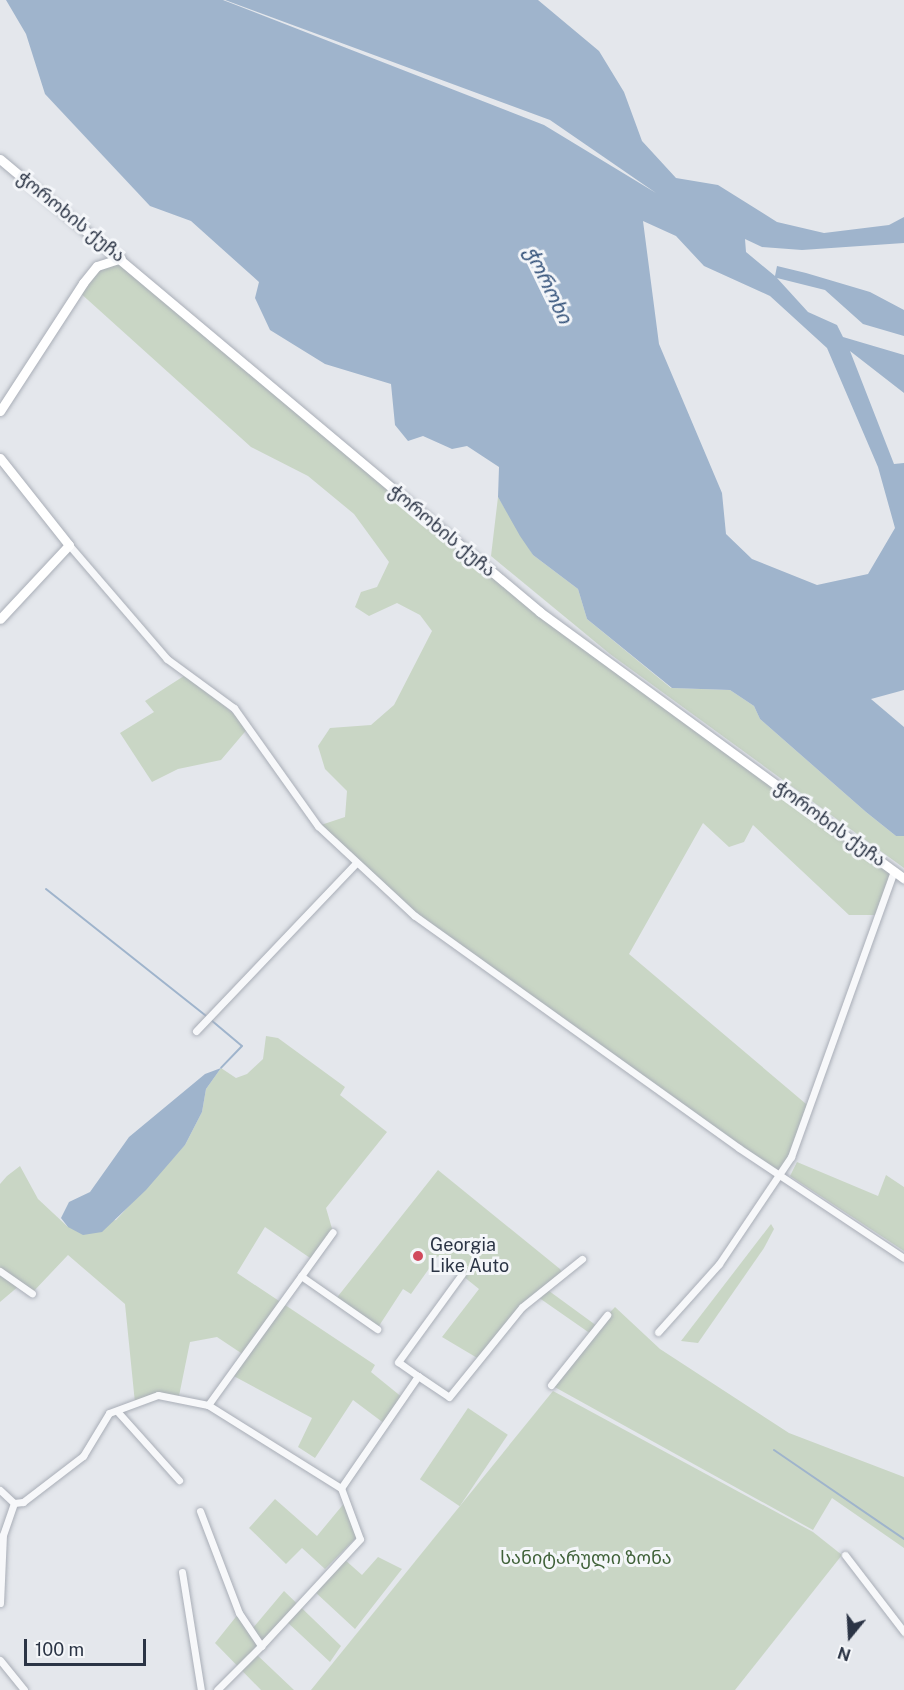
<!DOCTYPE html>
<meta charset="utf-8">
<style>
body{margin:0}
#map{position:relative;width:904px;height:1690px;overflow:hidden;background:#e4e7ec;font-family:"Public Sans","Noto Sans Georgian",sans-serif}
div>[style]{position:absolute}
.green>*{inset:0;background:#c9d6c5;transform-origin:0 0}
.water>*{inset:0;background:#9fb4cc}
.stream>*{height:2px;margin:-1px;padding:0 1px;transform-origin:1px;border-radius:1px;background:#9fb4cc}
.roads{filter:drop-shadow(0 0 2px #a9aeb7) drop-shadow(0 0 2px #a9aeb7)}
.street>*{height:7px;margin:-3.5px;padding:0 3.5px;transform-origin:3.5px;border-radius:3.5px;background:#f7f8fa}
.secondary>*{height:9px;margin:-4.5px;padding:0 4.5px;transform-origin:4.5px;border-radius:4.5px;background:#fff}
.dots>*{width:16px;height:16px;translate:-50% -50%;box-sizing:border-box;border:3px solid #f4f6f9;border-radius:50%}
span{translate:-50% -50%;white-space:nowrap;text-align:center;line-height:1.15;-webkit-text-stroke:6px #f4f6f9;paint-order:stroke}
.street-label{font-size:18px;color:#2b3445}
.poi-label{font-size:18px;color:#2b3445}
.left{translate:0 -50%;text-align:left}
.park-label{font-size:18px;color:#3f6138}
.water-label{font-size:20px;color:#34527a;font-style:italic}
.north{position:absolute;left:820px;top:1606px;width:60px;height:60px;-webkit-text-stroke:4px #f4f6f9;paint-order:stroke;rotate:198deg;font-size:16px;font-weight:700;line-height:24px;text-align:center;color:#2b3445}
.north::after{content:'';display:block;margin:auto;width:21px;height:27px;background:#2b3445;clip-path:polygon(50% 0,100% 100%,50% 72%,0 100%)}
.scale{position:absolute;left:24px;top:1639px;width:122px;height:27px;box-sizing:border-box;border:3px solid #2b3445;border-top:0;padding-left:8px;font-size:18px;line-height:21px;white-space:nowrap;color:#2b3445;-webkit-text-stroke:4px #f4f6f9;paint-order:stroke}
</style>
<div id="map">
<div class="green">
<div style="clip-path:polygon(121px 258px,475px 559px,894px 871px,881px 915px,849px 915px,753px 825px,744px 842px,729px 847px,703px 823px,629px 954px,812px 1109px,779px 1174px,415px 916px,318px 826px,345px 817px,347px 791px,325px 769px,318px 746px,330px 728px,371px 725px,394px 705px,432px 631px,420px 615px,397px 603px,369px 616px,355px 607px,361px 592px,377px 587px,389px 562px,354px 514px,308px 476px,251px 447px,78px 291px,97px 266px)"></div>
<div style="clip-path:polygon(498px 497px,533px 555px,578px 589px,587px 619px,671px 688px,730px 690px,754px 706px,760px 719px,866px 812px,896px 836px,904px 836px,904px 868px,610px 654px,491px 556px)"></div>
<div style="clip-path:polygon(187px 674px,249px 727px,221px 760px,178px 769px,152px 782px,120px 733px,154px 712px,145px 701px)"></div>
<div style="clip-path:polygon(266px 1036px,278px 1038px,345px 1087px,340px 1095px,387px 1132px,326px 1208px,333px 1232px,313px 1260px,265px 1227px,237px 1273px,375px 1365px,371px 1372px,403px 1398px,385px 1424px,353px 1400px,315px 1458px,298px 1447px,312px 1418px,230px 1374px,244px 1355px,217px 1337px,190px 1342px,179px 1396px,158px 1395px,135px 1403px,125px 1304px,68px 1255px,32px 1293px,20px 1285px,0 1302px,0 1184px,7px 1176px,20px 1166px,38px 1199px,68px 1227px,116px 1220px,185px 1145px,202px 1112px,206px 1089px,221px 1068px,236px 1078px,247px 1074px,263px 1059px)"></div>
<div style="clip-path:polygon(797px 1162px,878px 1196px,886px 1175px,904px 1187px,904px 1251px,790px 1176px)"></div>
<div style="clip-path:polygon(438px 1170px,560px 1269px,563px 1274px,545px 1288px,597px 1326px,615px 1307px,660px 1349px,789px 1433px,904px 1477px,904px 1548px,832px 1498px,813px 1530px,551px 1385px,591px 1334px,535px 1295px,479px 1359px,442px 1337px,479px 1289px,438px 1256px,411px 1294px,403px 1289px,377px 1329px,335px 1300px)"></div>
<div style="clip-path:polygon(771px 1224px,774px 1229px,764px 1248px,698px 1343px,681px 1341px)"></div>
<div style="clip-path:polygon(553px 1391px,813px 1532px,842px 1555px,735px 1690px,311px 1690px)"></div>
<div style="left:468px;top:1408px;width:48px;height:86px;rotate:34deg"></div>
<div style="clip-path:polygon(275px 1499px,317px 1536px,346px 1501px,357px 1537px,325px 1569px,302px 1548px,286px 1564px,249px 1528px)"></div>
<div style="clip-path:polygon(378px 1557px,402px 1569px,355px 1629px,314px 1591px,344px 1559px,362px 1575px)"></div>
<div style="clip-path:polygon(284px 1591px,341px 1646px,330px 1662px,286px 1621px,255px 1653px,294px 1690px,261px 1690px,215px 1643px,239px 1613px,252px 1629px)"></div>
</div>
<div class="water">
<div style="clip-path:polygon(evenodd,6px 0,223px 0,544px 125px,656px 193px,550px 120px,225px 0,538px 0,599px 51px,624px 92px,642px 141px,676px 178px,718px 185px,777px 222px,824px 233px,889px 225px,904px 217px,904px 243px,802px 250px,762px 247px,745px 239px,746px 252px,775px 276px,777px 266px,806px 273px,870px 292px,904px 310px,904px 336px,863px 324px,825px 290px,777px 278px,808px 312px,837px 325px,843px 337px,904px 355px,904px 393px,850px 351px,894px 464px,904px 463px,904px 690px,871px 699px,904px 727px,904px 836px,896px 836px,866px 812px,760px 719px,754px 706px,730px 690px,672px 688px,587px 619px,578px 589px,533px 555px,520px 536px,498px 497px,499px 467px,467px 446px,452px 449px,423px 436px,408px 441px,395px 425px,391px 384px,325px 364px,270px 330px,255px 298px,259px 282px,191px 221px,150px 206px,45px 94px,26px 34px,6px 0,643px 221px,676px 236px,704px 266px,770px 296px,827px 348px,878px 467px,895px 528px,868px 574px,817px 585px,752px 559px,726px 534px,722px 493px,659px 344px,643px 221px)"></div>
<div style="clip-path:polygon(221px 1068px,206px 1089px,202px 1112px,185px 1145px,146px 1190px,102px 1232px,83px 1235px,68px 1227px,61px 1218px,69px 1202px,90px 1192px,129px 1137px,205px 1074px)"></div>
</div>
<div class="stream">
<div style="left:46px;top:889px;width:204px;rotate:38.4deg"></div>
<div style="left:211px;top:1020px;width:40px;rotate:40deg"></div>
<div style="left:242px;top:1046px;width:30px;rotate:134deg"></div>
<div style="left:774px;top:1450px;width:158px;rotate:34.4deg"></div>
</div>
<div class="roads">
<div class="street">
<div style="left:69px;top:545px;width:150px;rotate:49.3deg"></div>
<div style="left:167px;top:659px;width:83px;rotate:36.2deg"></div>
<div style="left:234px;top:708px;width:145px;rotate:54.6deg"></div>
<div style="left:318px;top:826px;width:132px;rotate:42.9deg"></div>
<div style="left:415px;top:916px;width:398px;rotate:35.6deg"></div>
<div style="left:739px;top:1148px;width:198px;rotate:33.7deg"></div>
<div style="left:196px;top:1031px;width:231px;rotate:-46.4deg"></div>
<div style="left:0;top:1271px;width:39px;rotate:35deg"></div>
<div style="left:301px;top:1276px;width:93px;rotate:34.9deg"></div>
<div style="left:658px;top:1332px;width:91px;rotate:-48.1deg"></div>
<div style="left:719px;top:1264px;width:129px;rotate:-56.1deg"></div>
<div style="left:791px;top:1157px;width:304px;rotate:-70.2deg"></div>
<div style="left:418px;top:1376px;width:37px;rotate:34deg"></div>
<div style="left:449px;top:1397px;width:116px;rotate:-51deg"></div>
<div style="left:522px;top:1307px;width:77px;rotate:-38.7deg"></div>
<div style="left:551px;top:1385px;width:90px;rotate:-51.3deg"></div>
<div style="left:208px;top:1405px;width:213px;rotate:-54.2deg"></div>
<div style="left:117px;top:1411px;width:93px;rotate:48.1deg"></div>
<div style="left:341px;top:1488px;width:136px;rotate:-55.5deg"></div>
<div style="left:418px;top:1376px;width:24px;rotate:-145deg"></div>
<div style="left:398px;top:1362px;width:109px;rotate:-54deg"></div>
<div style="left:0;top:1490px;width:19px;rotate:43deg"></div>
<div style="left:14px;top:1503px;width:9px;rotate:-6deg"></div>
<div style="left:23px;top:1502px;width:76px;rotate:-37.5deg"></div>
<div style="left:83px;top:1456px;width:50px;rotate:-58.8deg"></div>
<div style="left:109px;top:1413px;width:52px;rotate:-20.2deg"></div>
<div style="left:158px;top:1395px;width:51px;rotate:11.3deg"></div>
<div style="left:208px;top:1405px;width:157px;rotate:32deg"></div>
<div style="left:341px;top:1488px;width:54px;rotate:69.6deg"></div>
<div style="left:360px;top:1539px;width:146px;rotate:132.8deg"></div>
<div style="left:200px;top:1511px;width:109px;rotate:69.1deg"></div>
<div style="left:239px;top:1613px;width:40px;rotate:56deg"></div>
<div style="left:261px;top:1646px;width:62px;rotate:135deg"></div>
<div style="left:845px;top:1555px;width:97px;rotate:52.5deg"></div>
<div style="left:182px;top:1572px;width:120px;rotate:80.9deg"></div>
<div style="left:0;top:1603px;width:68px;rotate:-87.5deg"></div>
<div style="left:3px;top:1535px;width:34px;rotate:-71deg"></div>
<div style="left:0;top:1660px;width:38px;rotate:51deg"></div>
</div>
<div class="secondary">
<div style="left:0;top:159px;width:705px;rotate:39.99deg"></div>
<div style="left:540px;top:612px;width:451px;rotate:36.2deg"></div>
<div style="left:0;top:411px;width:153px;rotate:-57deg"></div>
<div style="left:83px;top:283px;width:22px;rotate:-51deg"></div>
<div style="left:97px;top:266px;width:25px;rotate:-18deg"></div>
<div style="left:0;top:458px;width:111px;rotate:51.6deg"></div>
<div style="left:69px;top:545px;width:101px;rotate:133deg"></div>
</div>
</div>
<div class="dots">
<div style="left:418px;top:1256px;background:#d1495b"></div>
</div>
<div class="street-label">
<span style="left:71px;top:217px;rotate:39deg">ჭოროხის ქუჩა</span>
<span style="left:442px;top:531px;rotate:40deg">ჭოროხის ქუჩა</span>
<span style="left:830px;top:824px;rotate:36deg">ჭოროხის ქუჩა</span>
</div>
<div class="poi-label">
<span class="left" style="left:430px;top:1256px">Georgia<br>Like Auto</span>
</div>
<div class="park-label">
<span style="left:586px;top:1558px">სანიტარული ზონა</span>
</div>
<div class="water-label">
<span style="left:548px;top:285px;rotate:64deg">ჭოროხი</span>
</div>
<div class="north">N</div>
<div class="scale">100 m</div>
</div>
